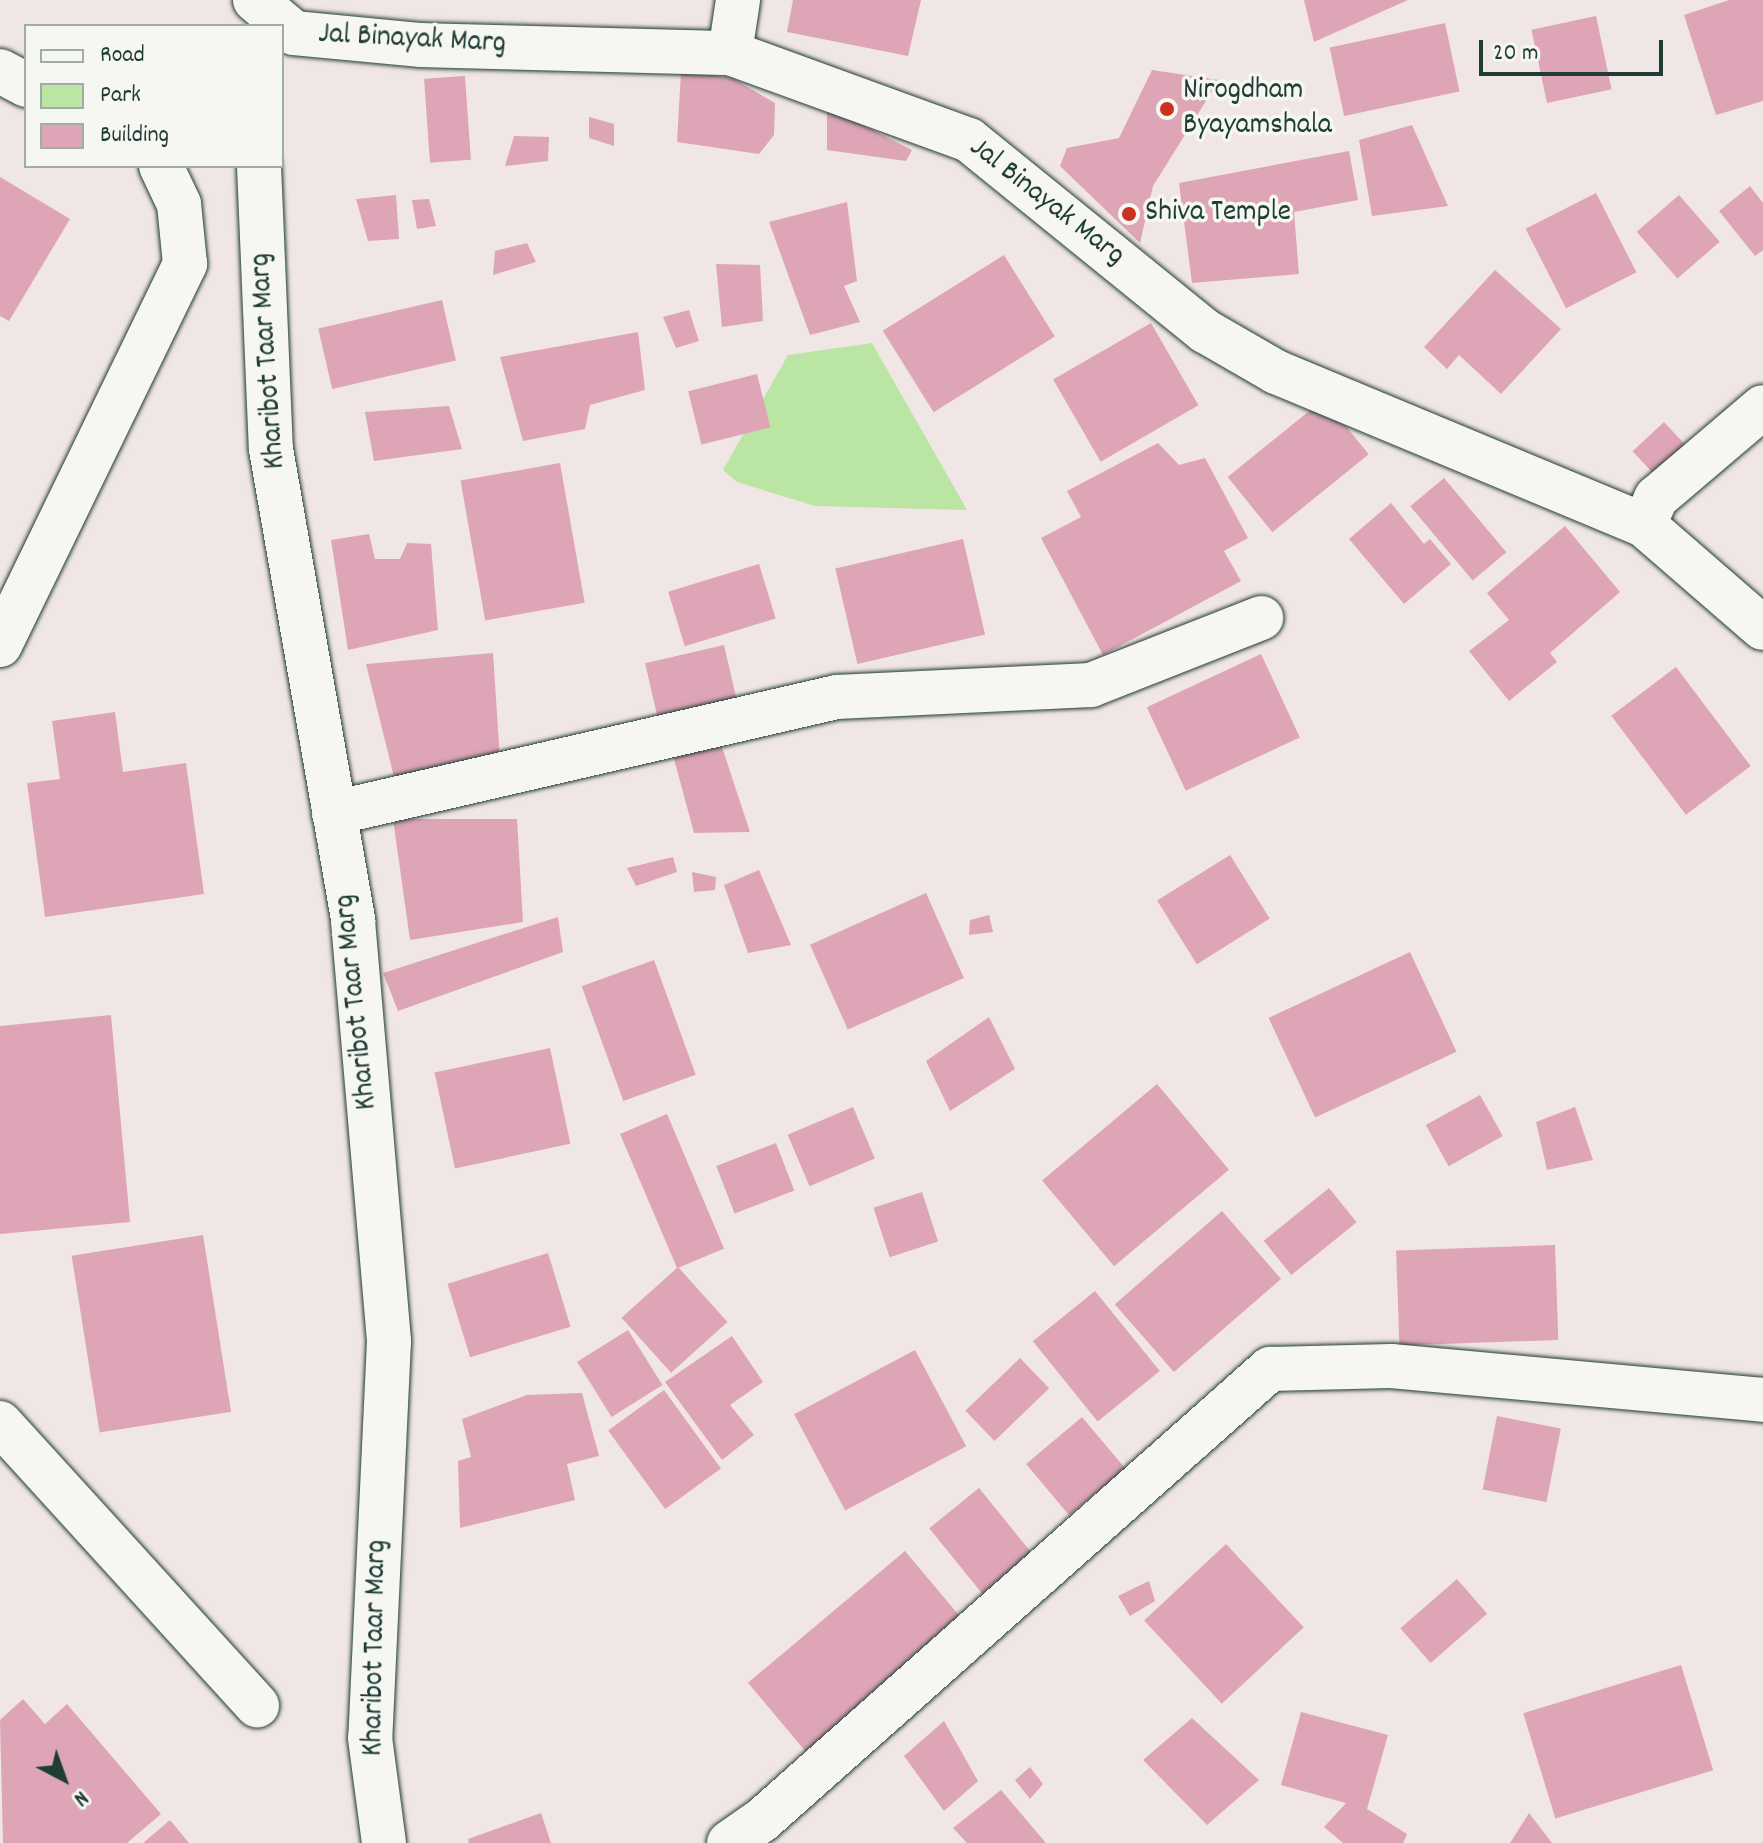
<!DOCTYPE html>
<style>
body{margin:0}
#map{position:relative;width:1763px;height:1843px;overflow:hidden;background:#f1e6e6;font-family:Dekko,sans-serif}
div>[style]{position:absolute}
.green>*{inset:0;background:#bae5a2}
.building>*{inset:0;background:#dea5b7;transform-origin:0 0}
.roads{filter:drop-shadow(0 0 2px #1f3d34) drop-shadow(0 0 2px #1f3d34)}
.minor>*{height:44px;margin:-22px;padding:0 22px;transform-origin:22px;border-radius:22px;background:#f6f6f2}
.dots>*{width:22px;height:22px;translate:-50% -50%;box-sizing:border-box;border:4px solid #f6f6f2;border-radius:50%}
span{translate:-50% -50%;white-space:nowrap;text-align:center;line-height:1.15;-webkit-text-stroke:7px #f6f6f2;paint-order:stroke}
.street-label{font-size:30px;color:#1f3d34}
.poi-label{font-size:30px;color:#1f3d34}
.left{translate:0 -50%;text-align:left}
.legend{position:absolute;left:24px;top:24px;width:260px;height:144px;box-sizing:border-box;background:#f6f6f2;border:2px solid #a0aca6;margin:0;padding:10px 14px;list-style:none;font-size:24px;color:#1f3d34}
.legend li{display:flex;align-items:center;gap:16px;height:40px}
.legend b{width:40px;border:2px solid #a0aca6}
.north{position:absolute;left:24px;top:1739px;width:80px;height:80px;-webkit-text-stroke:6px #f6f6f2;paint-order:stroke;rotate:139deg;font-size:22px;font-weight:700;line-height:32px;text-align:center;color:#1f3d34}
.north::after{content:'';display:block;margin:auto;width:28px;height:36px;background:#1f3d34;clip-path:polygon(50% 0,100% 100%,50% 72%,0 100%)}
.scale{position:absolute;left:1479px;top:40px;width:184px;height:36px;box-sizing:border-box;border:4px solid #1f3d34;border-top:0;padding-left:10px;font-size:24px;line-height:28px;white-space:nowrap;color:#1f3d34;-webkit-text-stroke:6px #f6f6f2;paint-order:stroke}
</style>
<div id="map">
<div class="green">
<div style="clip-path:polygon(872px 343px,967px 510px,815px 506px,737px 482px,723px 470px,788px 355px)"></div>
</div>
<div class="building">
<div style="clip-path:polygon(793px 0,921px 0,908px 56px,787px 32px)"></div>
<div style="clip-path:polygon(1304px 0,1408px 0,1314px 42px)"></div>
<div style="clip-path:polygon(1729px 0,1763px 0,1763px 101px,1716px 115px,1684px 15px)"></div>
<div style="left:1596px;top:16px;width:75px;height:66px;rotate:78deg"></div>
<div style="left:1445px;top:23px;width:70px;height:118px;rotate:78deg"></div>
<div style="clip-path:polygon(1152px 70px,1219px 80px,1153px 186px,1140px 243px,1060px 166px,1067px 148px,1119px 138px)"></div>
<div style="clip-path:polygon(681px 71px,732px 78px,775px 103px,774px 135px,759px 154px,677px 142px)"></div>
<div style="left:465px;top:76px;width:84px;height:41px;rotate:86deg"></div>
<div style="clip-path:polygon(827px 107px,912px 150px,906px 161px,827px 150px)"></div>
<div style="clip-path:polygon(589px 117px,614px 124px,614px 146px,589px 138px)"></div>
<div style="clip-path:polygon(1412px 125px,1448px 206px,1372px 216px,1359px 140px)"></div>
<div style="clip-path:polygon(514px 136px,549px 137px,548px 161px,505px 166px)"></div>
<div style="clip-path:polygon(1349px 151px,1358px 200px,1294px 212px,1299px 274px,1192px 283px,1179px 183px)"></div>
<div style="clip-path:polygon(0 177px,70px 219px,9px 321px,0 316px)"></div>
<div style="clip-path:polygon(1750px 186px,1763px 203px,1763px 250px,1755px 256px,1719px 211px)"></div>
<div style="left:1596px;top:193px;width:89px;height:79px;rotate:63deg"></div>
<div style="clip-path:polygon(396px 195px,399px 239px,368px 241px,356px 199px)"></div>
<div style="left:1679px;top:195px;width:62px;height:56px;rotate:49deg"></div>
<div style="clip-path:polygon(429px 199px,436px 226px,417px 229px,412px 200px)"></div>
<div style="clip-path:polygon(847px 202px,857px 281px,844px 286px,860px 322px,810px 335px,769px 222px)"></div>
<div style="clip-path:polygon(527px 243px,536px 262px,493px 275px,495px 251px)"></div>
<div style="left:1004px;top:255px;width:96px;height:143px;rotate:58deg"></div>
<div style="clip-path:polygon(716px 264px,760px 265px,763px 321px,722px 327px)"></div>
<div style="clip-path:polygon(1495px 270px,1561px 329px,1501px 394px,1459px 355px,1447px 369px,1424px 347px)"></div>
<div style="left:442px;top:300px;width:62px;height:127px;rotate:77deg"></div>
<div style="clip-path:polygon(689px 310px,699px 341px,676px 348px,663px 317px)"></div>
<div style="left:1151px;top:323px;width:95px;height:113px;rotate:60deg"></div>
<div style="clip-path:polygon(638px 332px,645px 390px,590px 405px,585px 429px,523px 441px,500px 357px)"></div>
<div style="left:757px;top:374px;width:55px;height:71px;rotate:76deg"></div>
<div style="left:1324px;top:399px;width:71px;height:124px;rotate:51deg"></div>
<div style="clip-path:polygon(449px 406px,462px 449px,374px 461px,365px 412px)"></div>
<div style="left:1664px;top:422px;width:38px;height:43px;rotate:47deg"></div>
<div style="clip-path:polygon(1158px 443px,1179px 465px,1205px 458px,1248px 538px,1224px 551px,1241px 581px,1103px 655px,1041px 538px,1081px 517px,1067px 491px)"></div>
<div style="left:560px;top:463px;width:142px;height:101px;rotate:80deg"></div>
<div style="left:1444px;top:478px;width:97px;height:44px;rotate:50deg"></div>
<div style="clip-path:polygon(1391px 503px,1424px 544px,1430px 539px,1451px 564px,1404px 604px,1349px 539px)"></div>
<div style="clip-path:polygon(1565px 526px,1620px 592px,1550px 653px,1557px 662px,1509px 701px,1469px 651px,1509px 620px,1487px 593px)"></div>
<div style="clip-path:polygon(369px 534px,375px 559px,400px 559px,407px 543px,431px 544px,438px 630px,348px 650px,331px 540px)"></div>
<div style="left:963px;top:539px;width:98px;height:131px;rotate:77deg"></div>
<div style="left:759px;top:564px;width:57px;height:95px;rotate:73deg"></div>
<div style="left:724px;top:645px;width:57px;height:81px;rotate:77deg"></div>
<div style="clip-path:polygon(493px 653px,500px 759px,394px 777px,366px 664px)"></div>
<div style="left:1261px;top:654px;width:92px;height:126px;rotate:65deg"></div>
<div style="left:1676px;top:667px;width:124px;height:81px;rotate:53deg"></div>
<div style="clip-path:polygon(115px 712px,123px 772px,186px 763px,204px 894px,45px 917px,27px 783px,60px 779px,52px 721px)"></div>
<div style="clip-path:polygon(720px 741px,750px 832px,694px 833px,673px 755px)"></div>
<div style="clip-path:polygon(393px 819px,517px 819px,523px 922px,410px 940px)"></div>
<div style="left:1230px;top:855px;width:75px;height:86px;rotate:58deg"></div>
<div style="clip-path:polygon(673px 857px,677px 872px,636px 886px,627px 868px)"></div>
<div style="clip-path:polygon(759px 870px,791px 945px,748px 953px,724px 885px)"></div>
<div style="clip-path:polygon(692px 872px,716px 877px,715px 890px,694px 892px)"></div>
<div style="left:926px;top:893px;width:93px;height:127px;rotate:66deg"></div>
<div style="clip-path:polygon(989px 915px,993px 932px,969px 935px,970px 920px)"></div>
<div style="clip-path:polygon(558px 917px,563px 952px,398px 1011px,383px 973px)"></div>
<div style="left:1410px;top:952px;width:110px;height:156px;rotate:65deg"></div>
<div style="left:654px;top:960px;width:122px;height:77px;rotate:70deg"></div>
<div style="clip-path:polygon(111px 1015px,130px 1222px,0 1234px,0 1026px)"></div>
<div style="clip-path:polygon(989px 1017px,1015px 1069px,950px 1111px,926px 1061px)"></div>
<div style="left:550px;top:1048px;width:98px;height:118px;rotate:78deg"></div>
<div style="left:1157px;top:1084px;width:112px;height:150px;rotate:50deg"></div>
<div style="left:1480px;top:1095px;width:47px;height:62px;rotate:61deg"></div>
<div style="left:853px;top:1107px;width:56px;height:71px;rotate:67deg"></div>
<div style="clip-path:polygon(1575px 1107px,1593px 1160px,1547px 1170px,1536px 1122px)"></div>
<div style="left:667px;top:1114px;width:146px;height:51px;rotate:67deg"></div>
<div style="left:776px;top:1143px;width:51px;height:64px;rotate:69deg"></div>
<div style="left:1329px;top:1188px;width:44px;height:84px;rotate:51deg"></div>
<div style="left:922px;top:1192px;width:52px;height:51px;rotate:72deg"></div>
<div style="left:1222px;top:1211px;width:90px;height:142px;rotate:49deg"></div>
<div style="left:203px;top:1235px;width:179px;height:133px;rotate:81deg"></div>
<div style="left:1555px;top:1245px;width:95px;height:159px;rotate:88deg"></div>
<div style="left:548px;top:1253px;width:77px;height:105px;rotate:73deg"></div>
<div style="left:678px;top:1267px;width:74px;height:76px;rotate:48deg"></div>
<div style="left:1095px;top:1291px;width:103px;height:80px;rotate:51deg"></div>
<div style="left:628px;top:1330px;width:65px;height:60px;rotate:58deg"></div>
<div style="clip-path:polygon(732px 1336px,763px 1382px,730px 1405px,754px 1435px,722px 1460px,665px 1382px)"></div>
<div style="left:915px;top:1350px;width:109px;height:137px;rotate:62deg"></div>
<div style="left:1020px;top:1358px;width:42px;height:76px;rotate:46deg"></div>
<div style="left:664px;top:1390px;width:97px;height:69px;rotate:54deg"></div>
<div style="clip-path:polygon(582px 1393px,599px 1456px,567px 1464px,575px 1500px,460px 1528px,458px 1461px,471px 1457px,462px 1419px,527px 1395px)"></div>
<div style="left:1497px;top:1416px;width:65px;height:75px;rotate:11deg"></div>
<div style="left:1082px;top:1417px;width:67px;height:73px;rotate:50deg"></div>
<div style="left:979px;top:1488px;width:90px;height:64px;rotate:51deg"></div>
<div style="left:1226px;top:1544px;width:114px;height:112px;rotate:47deg"></div>
<div style="left:905px;top:1551px;width:99px;height:205px;rotate:50deg"></div>
<div style="left:1457px;top:1579px;width:46px;height:75px;rotate:49deg"></div>
<div style="clip-path:polygon(1149px 1581px,1155px 1601px,1130px 1616px,1118px 1596px)"></div>
<div style="left:1681px;top:1665px;width:110px;height:165px;rotate:73deg"></div>
<div style="clip-path:polygon(23px 1699px,45px 1724px,67px 1704px,161px 1814px,127px 1843px,3px 1843px,0 1720px)"></div>
<div style="clip-path:polygon(1301px 1712px,1388px 1735px,1367px 1809px,1407px 1834px,1403px 1843px,1343px 1843px,1324px 1827px,1346px 1803px,1281px 1785px)"></div>
<div style="clip-path:polygon(1192px 1718px,1259px 1780px,1207px 1825px,1143px 1760px)"></div>
<div style="clip-path:polygon(944px 1721px,978px 1781px,944px 1811px,904px 1756px)"></div>
<div style="clip-path:polygon(1030px 1767px,1043px 1784px,1030px 1799px,1015px 1780px)"></div>
<div style="clip-path:polygon(1001px 1790px,1046px 1843px,967px 1843px,953px 1828px)"></div>
<div style="clip-path:polygon(541px 1813px,551px 1843px,469px 1843px,468px 1839px)"></div>
<div style="clip-path:polygon(1529px 1813px,1552px 1843px,1510px 1843px)"></div>
<div style="clip-path:polygon(170px 1820px,189px 1843px,143px 1843px)"></div>
</div>
<div class="roads">
<div class="minor">
<div style="left:255px;top:0;width:51px;rotate:40.2deg"></div>
<div style="left:294px;top:33px;width:128px;rotate:5.4deg"></div>
<div style="left:421px;top:45px;width:309px;rotate:1.5deg"></div>
<div style="left:730px;top:53px;width:254px;rotate:20deg"></div>
<div style="left:969px;top:140px;width:304px;rotate:39deg"></div>
<div style="left:1205px;top:331px;width:82px;rotate:30deg"></div>
<div style="left:1276px;top:372px;width:399px;rotate:22.6deg"></div>
<div style="left:1644px;top:525px;width:157px;rotate:40.9deg"></div>
<div style="left:730px;top:53px;width:54px;rotate:-81.4deg"></div>
<div style="left:0;top:71px;width:30px;rotate:28deg"></div>
<div style="left:259px;top:166px;width:283px;rotate:87.6deg"></div>
<div style="left:271px;top:449px;width:479px;rotate:80.1deg"></div>
<div style="left:353px;top:921px;width:422px;rotate:85.1deg"></div>
<div style="left:389px;top:1341px;width:397px;rotate:92.7deg"></div>
<div style="left:370px;top:1738px;width:106px;rotate:82.4deg"></div>
<div style="left:1644px;top:525px;width:30px;rotate:-66deg"></div>
<div style="left:1656px;top:498px;width:140px;rotate:-40.4deg"></div>
<div style="left:0;top:645px;width:424px;rotate:-64.1deg"></div>
<div style="left:185px;top:264px;width:60px;rotate:-95.7deg"></div>
<div style="left:179px;top:204px;width:42px;rotate:-115.3deg"></div>
<div style="left:334px;top:813px;width:516px;rotate:-12.99deg"></div>
<div style="left:837px;top:697px;width:254px;rotate:-2.7deg"></div>
<div style="left:1091px;top:685px;width:183px;rotate:-21.5deg"></div>
<div style="left:0;top:1423px;width:382px;rotate:47.7deg"></div>
<div style="left:729px;top:1843px;width:39px;rotate:-35deg"></div>
<div style="left:761px;top:1821px;width:681px;rotate:-41.61deg"></div>
<div style="left:1270px;top:1369px;width:121px;rotate:-1.4deg"></div>
<div style="left:1391px;top:1366px;width:374px;rotate:5.2deg"></div>
</div>
</div>
<div class="dots">
<div style="left:1167px;top:109px;background:#c8321e"></div>
<div style="left:1129px;top:214px;background:#c8321e"></div>
</div>
<div class="street-label">
<span style="left:412px;top:41px;rotate:3deg">Jal Binayak Marg</span>
<span style="left:1046px;top:203px;rotate:38deg">Jal Binayak Marg</span>
<span style="left:270px;top:361px;rotate:-94deg">Kharibot Taar Marg</span>
<span style="left:358px;top:1002px;rotate:-96deg">Kharibot Taar Marg</span>
<span style="left:377px;top:1648px;rotate:-89deg">Kharibot Taar Marg</span>
</div>
<div class="poi-label">
<span class="left" style="left:1183px;top:109px">Nirogdham<br>Byayamshala</span>
<span class="left" style="left:1145px;top:214px">Shiva Temple</span>
</div>
<ul class="legend">
<li><b style="height:10px;background:#f6f6f2"></b>Road</li>
<li><b style="height:22px;background:#bae5a2"></b>Park</li>
<li><b style="height:22px;background:#dea5b7"></b>Building</li>
</ul>
<div class="north">N</div>
<div class="scale">20 m</div>
</div>
